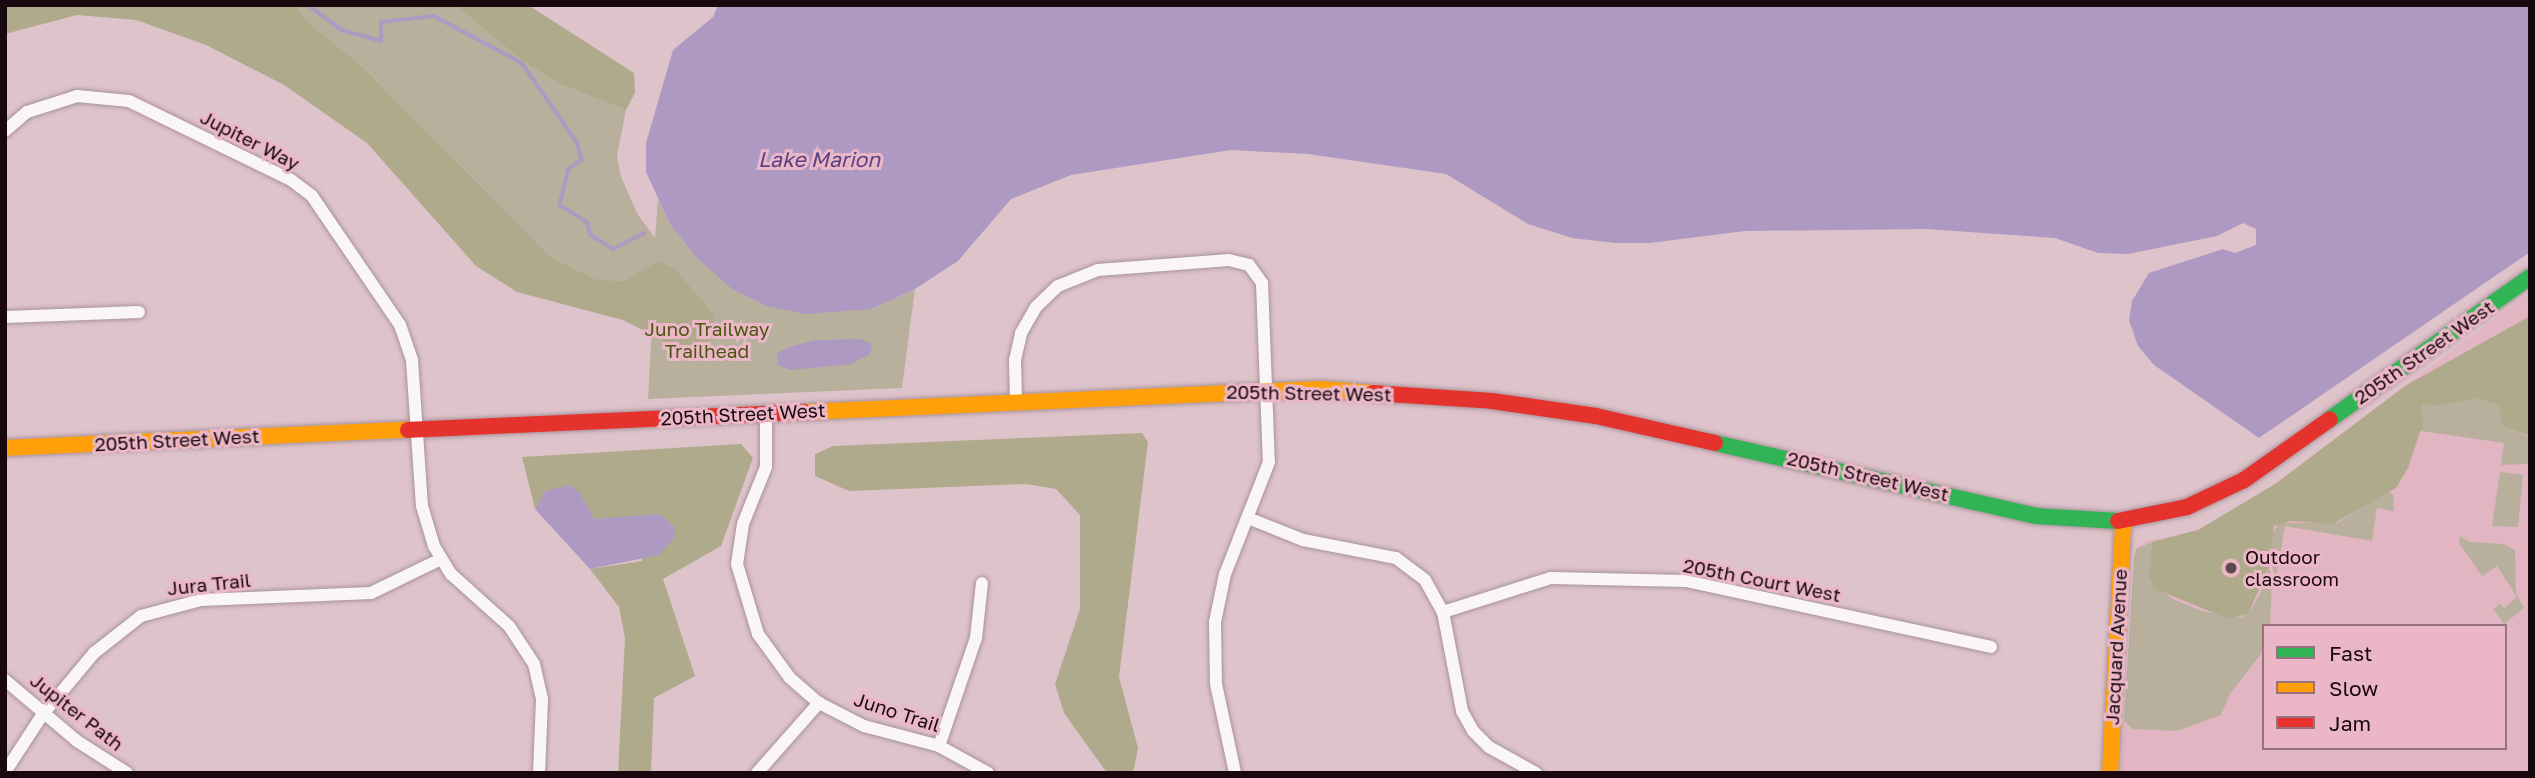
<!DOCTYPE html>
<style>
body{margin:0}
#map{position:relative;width:2535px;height:778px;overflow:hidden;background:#dfc3cb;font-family:"Golos Text",sans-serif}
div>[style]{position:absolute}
.built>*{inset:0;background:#e2b5c3}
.green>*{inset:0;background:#b8b09d}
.forest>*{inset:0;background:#b0aa8d}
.water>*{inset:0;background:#ad99c2}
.stream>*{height:3.5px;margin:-1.75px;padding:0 1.75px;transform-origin:1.75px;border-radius:1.75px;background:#ad99c2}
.roads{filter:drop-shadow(0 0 2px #a8939a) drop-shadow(0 0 2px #a8939a)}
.street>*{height:12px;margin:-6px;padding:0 6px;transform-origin:6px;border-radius:6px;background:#faf6f7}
.fast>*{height:16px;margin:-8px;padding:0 8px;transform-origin:8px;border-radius:8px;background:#30b455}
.slow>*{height:16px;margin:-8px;padding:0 8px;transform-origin:8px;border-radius:8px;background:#ff9f0a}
.jam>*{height:16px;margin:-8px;padding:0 8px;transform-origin:8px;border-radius:8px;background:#e5322d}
.dots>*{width:19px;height:19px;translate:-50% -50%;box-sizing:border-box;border:4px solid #ebb7c7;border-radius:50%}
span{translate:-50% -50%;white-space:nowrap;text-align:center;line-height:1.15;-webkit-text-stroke:6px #ebb7c7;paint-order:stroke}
.street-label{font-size:19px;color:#19080e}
.park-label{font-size:19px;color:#4c5613}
.poi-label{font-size:19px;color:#19080e}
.left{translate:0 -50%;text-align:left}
.water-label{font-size:21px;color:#5a4186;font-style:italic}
.frame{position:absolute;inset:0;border:7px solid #19080e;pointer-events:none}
.legend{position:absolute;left:2262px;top:624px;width:245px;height:126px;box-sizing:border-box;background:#ebb7c7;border:2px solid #97717d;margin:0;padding:9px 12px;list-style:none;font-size:21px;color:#19080e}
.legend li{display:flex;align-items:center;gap:14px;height:35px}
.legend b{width:35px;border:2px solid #97717d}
</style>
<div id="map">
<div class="built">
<div style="clip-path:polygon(evenodd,2530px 292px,2530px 773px,2121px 773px,2136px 549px,2145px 541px,2198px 530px,2275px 484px,2530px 292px,2264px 626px,2505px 626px,2505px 748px,2264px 748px,2264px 626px)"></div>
</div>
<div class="green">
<div style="clip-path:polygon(294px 5px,455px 5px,521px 60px,559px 84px,626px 110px,617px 156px,621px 177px,638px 215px,655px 238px,658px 199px,670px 224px,872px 309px,915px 289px,902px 388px,648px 399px,655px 264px,623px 281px,596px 279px,551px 257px,359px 63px,309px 23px)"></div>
<div style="clip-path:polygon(2477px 398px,2500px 405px,2502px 426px,2530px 437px,2528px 464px,2501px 465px,2504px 443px,2421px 431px,2421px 404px,2438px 406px)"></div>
<div style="clip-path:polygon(2500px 472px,2523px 475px,2518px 527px,2492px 526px)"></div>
<div style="clip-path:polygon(2388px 491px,2393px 494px,2394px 511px,2377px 508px,2372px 541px,2285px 526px,2276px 578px,2270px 560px,2271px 536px,2279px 523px,2337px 523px)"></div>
<div style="clip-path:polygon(2460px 536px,2470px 542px,2504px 544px,2515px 550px,2516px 593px,2524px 608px,2504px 624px,2493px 609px,2500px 604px,2504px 608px,2517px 597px,2497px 566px,2482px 576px,2459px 543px)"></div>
<div style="clip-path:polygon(2152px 542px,2149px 576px,2171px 598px,2202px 611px,2240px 618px,2248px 614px,2260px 594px,2269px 567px,2272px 580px,2270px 626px,2264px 626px,2264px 650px,2230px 694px,2221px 715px,2177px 731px,2133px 729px,2124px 721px,2134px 558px,2136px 549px)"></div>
</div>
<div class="forest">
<div style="clip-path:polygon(5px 5px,294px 5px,309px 23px,359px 63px,551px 257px,596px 279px,623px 281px,659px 261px,675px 269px,715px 316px,712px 337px,697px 358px,623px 320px,517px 292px,476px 266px,367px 143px,284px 85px,206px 45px,136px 20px,77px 15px,5px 34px)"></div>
<div style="clip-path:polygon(455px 5px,528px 5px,634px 73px,635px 93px,626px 110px,559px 84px,521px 60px)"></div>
<div style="clip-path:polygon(2530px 316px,2530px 436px,2502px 426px,2499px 405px,2477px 398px,2438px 406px,2421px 404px,2423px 423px,2408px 468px,2396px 488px,2333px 524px,2290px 521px,2274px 526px,2269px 567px,2248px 614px,2229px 619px,2155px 589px,2149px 576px,2152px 542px,2198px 530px,2275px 484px,2405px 386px)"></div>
<div style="clip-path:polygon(1142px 433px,1148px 442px,1119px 677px,1138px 748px,1133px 773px,1107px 773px,1064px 713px,1055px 684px,1080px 609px,1080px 515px,1056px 489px,1026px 484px,849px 491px,815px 476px,815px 454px,833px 446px)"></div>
<div style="clip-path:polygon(741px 444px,753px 458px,721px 546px,663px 579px,695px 676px,654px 698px,651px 773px,618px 773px,625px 638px,619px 607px,590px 569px,642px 561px,643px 517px,594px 519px,580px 493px,546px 491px,535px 509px,522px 457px)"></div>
</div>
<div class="water">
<div style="clip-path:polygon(718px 5px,2530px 5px,2530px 252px,2259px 438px,2154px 365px,2138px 346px,2129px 320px,2132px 301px,2149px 273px,2223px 249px,2235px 253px,2256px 245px,2256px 229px,2243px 223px,2217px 236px,2128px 254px,2098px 253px,2055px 238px,1926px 229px,1745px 231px,1650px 243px,1615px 243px,1572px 238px,1528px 224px,1446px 174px,1308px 154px,1231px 150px,1071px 175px,1011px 199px,958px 261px,915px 289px,872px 309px,805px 314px,767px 306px,732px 289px,696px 257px,670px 224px,646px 172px,646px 143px,673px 50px,713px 17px)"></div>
<div style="clip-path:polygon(860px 339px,872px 344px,870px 354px,851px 364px,790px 370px,778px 365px,777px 353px,790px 347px,816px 340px)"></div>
<div style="clip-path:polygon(569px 485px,580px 493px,594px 519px,660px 514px,675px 528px,674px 538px,659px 555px,590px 569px,535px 509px,546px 491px)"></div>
</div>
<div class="stream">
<div style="left:308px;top:5px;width:42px;rotate:36.3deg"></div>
<div style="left:342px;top:30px;width:41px;rotate:15.8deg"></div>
<div style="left:381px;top:41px;width:19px;rotate:-90deg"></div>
<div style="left:381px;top:22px;width:53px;rotate:-6.5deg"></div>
<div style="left:434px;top:16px;width:100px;rotate:28.1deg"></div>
<div style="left:522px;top:63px;width:96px;rotate:55.2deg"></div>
<div style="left:577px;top:142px;width:19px;rotate:74deg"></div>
<div style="left:582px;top:160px;width:16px;rotate:145deg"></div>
<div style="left:569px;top:169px;width:37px;rotate:104deg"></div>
<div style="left:560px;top:205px;width:32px;rotate:32deg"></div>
<div style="left:587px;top:222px;width:14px;rotate:73deg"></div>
<div style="left:591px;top:235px;width:26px;rotate:32deg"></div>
<div style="left:613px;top:249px;width:35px;rotate:-27deg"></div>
</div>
<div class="roads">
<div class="street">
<div style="left:5px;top:131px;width:29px;rotate:-41deg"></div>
<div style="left:27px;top:112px;width:52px;rotate:-17.7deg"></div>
<div style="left:77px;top:96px;width:52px;rotate:5.5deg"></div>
<div style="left:129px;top:101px;width:180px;rotate:26deg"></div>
<div style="left:291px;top:180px;width:26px;rotate:37deg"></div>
<div style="left:312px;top:196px;width:156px;rotate:55.7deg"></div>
<div style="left:400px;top:325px;width:37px;rotate:71deg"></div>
<div style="left:412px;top:360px;width:146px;rotate:86.1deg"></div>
<div style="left:422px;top:506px;width:42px;rotate:73.3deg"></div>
<div style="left:434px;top:546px;width:33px;rotate:59deg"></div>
<div style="left:451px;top:574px;width:78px;rotate:41.9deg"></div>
<div style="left:509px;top:626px;width:45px;rotate:56.7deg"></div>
<div style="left:534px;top:664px;width:36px;rotate:77deg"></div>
<div style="left:542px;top:699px;width:74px;rotate:92.3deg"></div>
<div style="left:5px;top:317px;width:134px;rotate:-2.1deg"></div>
<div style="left:1016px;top:401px;width:41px;rotate:-91.4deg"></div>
<div style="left:1015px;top:360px;width:28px;rotate:-77deg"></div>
<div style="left:1021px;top:333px;width:30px;rotate:-60deg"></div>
<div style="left:1036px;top:307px;width:30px;rotate:-44deg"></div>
<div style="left:1058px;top:286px;width:43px;rotate:-21.8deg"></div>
<div style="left:1098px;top:270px;width:131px;rotate:-4.4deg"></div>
<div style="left:1229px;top:260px;width:21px;rotate:14deg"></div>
<div style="left:1249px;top:265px;width:22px;rotate:54deg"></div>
<div style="left:1262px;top:283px;width:179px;rotate:87.8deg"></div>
<div style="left:1269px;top:462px;width:120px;rotate:111.4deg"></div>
<div style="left:1225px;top:574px;width:49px;rotate:101.8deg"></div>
<div style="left:1215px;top:622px;width:62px;rotate:89.1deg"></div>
<div style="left:1216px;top:684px;width:91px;rotate:77.9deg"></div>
<div style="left:766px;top:413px;width:54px;rotate:90deg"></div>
<div style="left:766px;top:467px;width:61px;rotate:112deg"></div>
<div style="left:743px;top:524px;width:40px;rotate:98.5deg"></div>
<div style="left:737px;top:564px;width:73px;rotate:73.3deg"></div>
<div style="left:758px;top:634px;width:54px;rotate:54deg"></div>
<div style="left:790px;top:678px;width:38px;rotate:41deg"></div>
<div style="left:819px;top:703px;width:51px;rotate:27.1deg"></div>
<div style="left:864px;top:726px;width:78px;rotate:14.9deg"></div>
<div style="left:939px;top:746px;width:56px;rotate:28.9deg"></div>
<div style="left:1248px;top:518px;width:59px;rotate:21.8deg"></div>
<div style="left:1303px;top:540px;width:95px;rotate:11deg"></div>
<div style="left:1396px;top:558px;width:36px;rotate:37deg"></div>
<div style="left:1425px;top:580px;width:37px;rotate:61deg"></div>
<div style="left:1443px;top:612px;width:101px;rotate:79.1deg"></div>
<div style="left:1462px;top:711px;width:23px;rotate:61deg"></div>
<div style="left:1473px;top:731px;width:23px;rotate:45deg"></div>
<div style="left:1489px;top:747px;width:54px;rotate:29deg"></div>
<div style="left:1443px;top:612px;width:113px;rotate:-17.5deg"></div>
<div style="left:1551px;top:578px;width:135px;rotate:1.3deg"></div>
<div style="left:1686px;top:581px;width:312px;rotate:12.2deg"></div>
<div style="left:5px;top:680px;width:94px;rotate:40.3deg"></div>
<div style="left:77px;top:741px;width:59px;rotate:32.6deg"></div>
<div style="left:939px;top:746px;width:114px;rotate:-71.1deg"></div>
<div style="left:976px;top:638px;width:55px;rotate:-83.8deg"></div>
<div style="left:5px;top:772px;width:69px;rotate:-56.8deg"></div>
<div style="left:43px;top:714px;width:80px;rotate:-50.1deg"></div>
<div style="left:94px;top:653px;width:60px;rotate:-38.2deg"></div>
<div style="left:141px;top:616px;width:62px;rotate:-14.9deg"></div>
<div style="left:201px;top:600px;width:170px;rotate:-2.4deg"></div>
<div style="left:371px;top:593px;width:78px;rotate:-25.9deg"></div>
<div style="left:757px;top:773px;width:94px;rotate:-48.5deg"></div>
</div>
<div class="fast">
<div style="left:2330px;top:419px;width:245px;rotate:-35.4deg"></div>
<div style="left:1715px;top:443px;width:329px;rotate:12.8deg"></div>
<div style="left:2036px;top:516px;width:82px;rotate:3.5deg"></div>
</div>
<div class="slow">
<div style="left:805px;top:412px;width:517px;rotate:-2.55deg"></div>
<div style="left:1321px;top:389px;width:52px;rotate:4.4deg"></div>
<div style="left:5px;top:448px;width:403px;rotate:-2.6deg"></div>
<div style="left:2110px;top:773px;width:252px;rotate:-87deg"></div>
</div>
<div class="jam">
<div style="left:1373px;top:393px;width:119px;rotate:3.8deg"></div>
<div style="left:1492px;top:401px;width:105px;rotate:8.2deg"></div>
<div style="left:1596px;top:416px;width:122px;rotate:12.8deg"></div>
<div style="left:408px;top:430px;width:397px;rotate:-2.6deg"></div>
<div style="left:2118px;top:521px;width:70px;rotate:-11.5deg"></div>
<div style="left:2187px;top:507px;width:63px;rotate:-25.3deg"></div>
<div style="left:2244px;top:480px;width:105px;rotate:-35.3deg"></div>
</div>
</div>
<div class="dots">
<div style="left:2231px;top:568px;background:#5e4950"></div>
</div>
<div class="street-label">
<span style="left:250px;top:140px;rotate:27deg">Jupiter Way</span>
<span style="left:2424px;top:352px;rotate:-35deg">205th Street West</span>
<span style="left:1309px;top:393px;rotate:1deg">205th Street West</span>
<span style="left:743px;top:414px;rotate:-3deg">205th Street West</span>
<span style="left:177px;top:440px;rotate:-3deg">205th Street West</span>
<span style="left:1868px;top:476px;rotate:13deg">205th Street West</span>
<span style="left:1762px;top:580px;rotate:11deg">205th Court West</span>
<span style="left:209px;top:584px;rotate:-6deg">Jura Trail</span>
<span style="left:2116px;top:647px;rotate:-87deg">Jacquard Avenue</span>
<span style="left:77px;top:712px;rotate:38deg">Jupiter Path</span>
<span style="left:897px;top:712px;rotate:18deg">Juno Trail</span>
</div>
<div class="park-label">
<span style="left:707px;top:340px">Juno Trailway<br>Trailhead</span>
</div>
<div class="poi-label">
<span class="left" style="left:2245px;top:568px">Outdoor<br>classroom</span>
</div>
<div class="water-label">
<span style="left:819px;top:159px">Lake Marion</span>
</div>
<div class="frame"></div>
<ul class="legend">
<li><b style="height:9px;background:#30b455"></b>Fast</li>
<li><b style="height:9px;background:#ff9f0a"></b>Slow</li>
<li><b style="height:9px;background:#e5322d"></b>Jam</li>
</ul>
</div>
